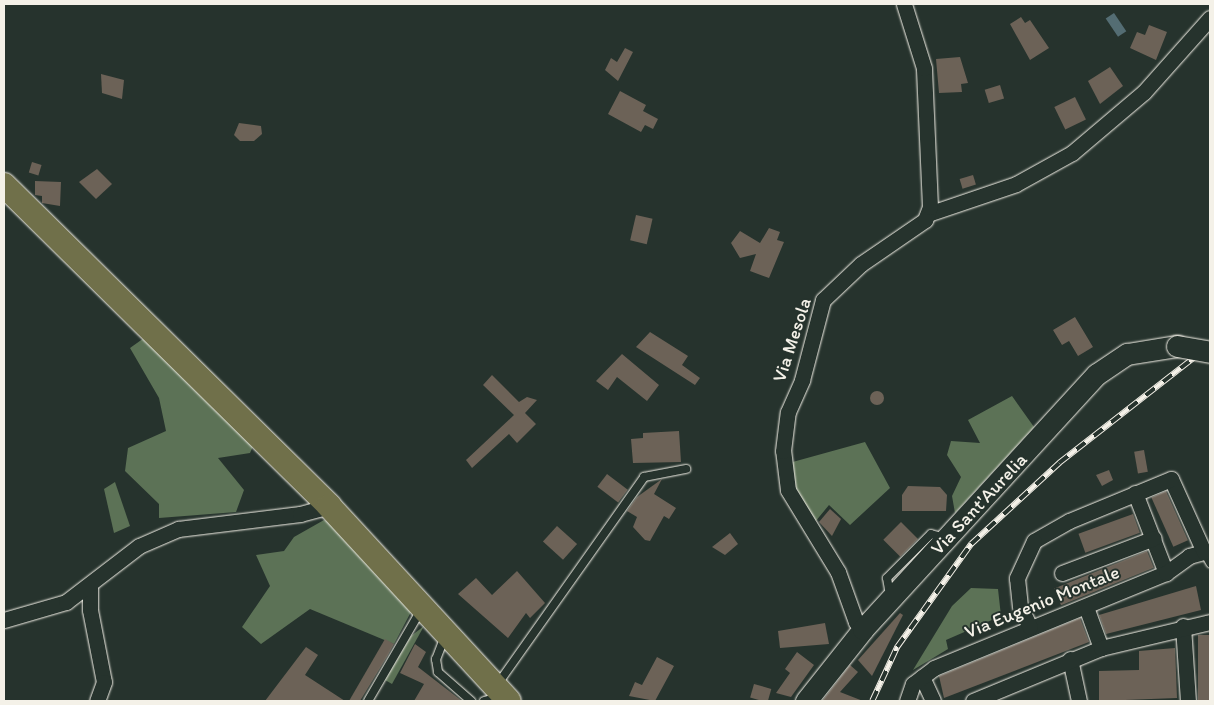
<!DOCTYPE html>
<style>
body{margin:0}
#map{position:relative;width:1214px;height:705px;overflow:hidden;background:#26332d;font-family:Itim,sans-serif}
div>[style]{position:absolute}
.green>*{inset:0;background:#5c7256}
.water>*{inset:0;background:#546d73;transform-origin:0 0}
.building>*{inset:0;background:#6c6257;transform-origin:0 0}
.round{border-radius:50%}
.roads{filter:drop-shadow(0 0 1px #f4f1e8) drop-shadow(0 0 1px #f4f1e8)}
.lane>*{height:8px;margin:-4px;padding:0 4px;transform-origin:4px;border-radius:4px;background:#26332d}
.street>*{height:15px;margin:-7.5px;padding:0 7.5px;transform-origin:7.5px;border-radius:7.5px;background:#26332d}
.secondary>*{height:21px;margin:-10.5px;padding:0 10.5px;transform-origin:10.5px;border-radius:10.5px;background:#26332d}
.primary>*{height:24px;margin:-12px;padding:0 12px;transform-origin:12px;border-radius:12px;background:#70704a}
.rail>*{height:5.5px;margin-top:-2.75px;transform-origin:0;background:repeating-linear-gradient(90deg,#26332d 0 11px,#f4f1e8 0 22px);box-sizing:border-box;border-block:1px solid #f4f1e8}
.bridges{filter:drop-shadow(0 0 1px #f4f1e8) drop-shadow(0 0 1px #f4f1e8)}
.secondary-bridge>*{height:21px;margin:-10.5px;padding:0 10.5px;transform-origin:10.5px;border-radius:10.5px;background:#26332d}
span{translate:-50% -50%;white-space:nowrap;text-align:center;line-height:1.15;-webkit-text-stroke:4px #26332d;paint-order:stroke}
.street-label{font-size:19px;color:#f4f1e8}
.frame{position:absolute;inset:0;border:5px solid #f4f1e8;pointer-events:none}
</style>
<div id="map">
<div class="green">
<div style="clip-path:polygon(144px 338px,254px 444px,250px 453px,218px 458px,244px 490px,236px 512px,159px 518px,159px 504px,125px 471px,128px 448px,166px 431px,159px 398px,130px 348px)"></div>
<div style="clip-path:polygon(1012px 396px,1034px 427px,955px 513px,952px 496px,961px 477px,947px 455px,951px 441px,980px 443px,968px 420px)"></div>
<div style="clip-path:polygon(865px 442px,890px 488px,850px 525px,829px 505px,815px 522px,796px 497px,789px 463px)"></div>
<div style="clip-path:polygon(115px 482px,130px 526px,114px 533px,104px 489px)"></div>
<div style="clip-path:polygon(324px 520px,333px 523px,412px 610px,394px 644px,310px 609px,261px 644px,242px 627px,270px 586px,256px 555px,284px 551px,294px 537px)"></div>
<div style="clip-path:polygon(971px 588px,998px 589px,1001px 616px,946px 640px,948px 649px,913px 670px,952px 606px)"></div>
<div style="clip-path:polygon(424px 626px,392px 684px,385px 680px,411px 636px)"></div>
</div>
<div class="water">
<div style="left:1114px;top:13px;width:22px;height:10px;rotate:56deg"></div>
</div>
<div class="building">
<div style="clip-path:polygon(1021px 17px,1025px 23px,1030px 20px,1049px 48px,1030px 60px,1010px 24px)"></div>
<div style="clip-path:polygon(1149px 25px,1167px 32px,1156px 60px,1130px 48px,1137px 32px,1145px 35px)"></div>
<div style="clip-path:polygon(625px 48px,633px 52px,618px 81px,605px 70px,611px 58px,617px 62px)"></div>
<div style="clip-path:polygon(960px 57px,968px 83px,961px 84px,962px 92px,939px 93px,936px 59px)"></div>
<div style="clip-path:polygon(1110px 67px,1123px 86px,1100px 104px,1088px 81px)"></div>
<div style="clip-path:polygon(101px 74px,124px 80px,122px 99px,102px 93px)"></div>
<div style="left:1000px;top:85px;width:14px;height:16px;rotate:73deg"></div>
<div style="clip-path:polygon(620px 91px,646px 105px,643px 111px,658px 119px,653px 129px,645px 125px,641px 132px,608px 114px)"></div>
<div style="left:1075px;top:97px;width:25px;height:23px;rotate:64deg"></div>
<div style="clip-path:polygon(239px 123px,261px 126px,262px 134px,254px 141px,240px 141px,234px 135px)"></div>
<div style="left:32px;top:162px;width:10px;height:11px;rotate:17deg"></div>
<div style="clip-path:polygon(97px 169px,112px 184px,96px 199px,79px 182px)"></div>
<div style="left:973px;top:175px;width:10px;height:14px;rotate:73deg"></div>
<div style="clip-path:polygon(35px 181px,61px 182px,60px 206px,42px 203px,42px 196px,35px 195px)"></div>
<div style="left:636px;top:215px;width:17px;height:26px;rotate:13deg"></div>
<div style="clip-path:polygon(769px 228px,780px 232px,777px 240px,784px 242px,769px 278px,750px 271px,756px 254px,740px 258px,731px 243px,740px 231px,760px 243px)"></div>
<div style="clip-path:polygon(1075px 317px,1093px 347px,1078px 356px,1069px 341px,1062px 345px,1053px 330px)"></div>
<div style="clip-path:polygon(650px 332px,688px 356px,682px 365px,700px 378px,695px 385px,636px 347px)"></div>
<div style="clip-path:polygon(622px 354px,659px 385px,647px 401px,617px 377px,608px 390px,596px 381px)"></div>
<div style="clip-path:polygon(492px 375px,519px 402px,527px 397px,537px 400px,525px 413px,536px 424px,517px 443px,509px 434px,472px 468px,466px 460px,514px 415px,483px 385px)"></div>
<div class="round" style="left:870px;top:391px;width:14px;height:14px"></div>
<div style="clip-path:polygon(679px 431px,681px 462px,633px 463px,631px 439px,643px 438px,643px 433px)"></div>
<div style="left:1144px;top:450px;width:22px;height:10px;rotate:80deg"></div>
<div style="clip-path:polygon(1109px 470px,1113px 480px,1102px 486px,1096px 475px)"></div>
<div style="left:607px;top:474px;width:26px;height:16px;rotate:37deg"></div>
<div style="clip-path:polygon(662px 479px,654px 494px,676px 508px,669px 519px,664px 516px,650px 541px,645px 540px,633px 527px,637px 517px,627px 511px,637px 497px)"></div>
<div style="clip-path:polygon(908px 486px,940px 487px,947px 495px,946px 511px,902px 511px,902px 495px)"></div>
<div style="left:1166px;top:491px;width:54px;height:16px;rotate:66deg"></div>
<div style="clip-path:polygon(830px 509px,841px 519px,832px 536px,819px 522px)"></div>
<div style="left:1133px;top:514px;width:20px;height:58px;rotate:70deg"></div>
<div style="left:901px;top:522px;width:24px;height:25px;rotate:45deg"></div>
<div style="left:557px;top:526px;width:27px;height:21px;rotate:42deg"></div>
<div style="clip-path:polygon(730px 533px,738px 544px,725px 555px,712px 547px)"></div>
<div style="left:1147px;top:551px;width:18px;height:100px;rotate:68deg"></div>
<div style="clip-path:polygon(517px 571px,545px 603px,530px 618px,526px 613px,508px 638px,458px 594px,476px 578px,492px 595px)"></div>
<div style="clip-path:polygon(1196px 586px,1201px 610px,1106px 634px,1099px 615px)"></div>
<div style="clip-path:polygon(900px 613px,903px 615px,872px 676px,858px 660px)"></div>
<div style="clip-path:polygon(1080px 618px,1089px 642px,944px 698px,939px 676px)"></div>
<div style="clip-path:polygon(825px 623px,829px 644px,780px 648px,778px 631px)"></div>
<div style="left:1210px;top:635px;width:66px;height:12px;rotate:90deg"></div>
<div style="clip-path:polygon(385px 639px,394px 644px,388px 655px,360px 701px,349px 701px)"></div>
<div style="clip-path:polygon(415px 644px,426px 652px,418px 667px,462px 701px,414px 701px,424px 684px,400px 673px)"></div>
<div style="clip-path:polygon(306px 647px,318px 655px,305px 675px,345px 701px,265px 701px)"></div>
<div style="clip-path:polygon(1175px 648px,1177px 698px,1099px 701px,1099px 671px,1139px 670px,1139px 651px)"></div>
<div style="clip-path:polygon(797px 652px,814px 665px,791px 697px,776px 693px,790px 673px,785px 669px)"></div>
<div style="clip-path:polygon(657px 657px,674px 666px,655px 701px,629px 696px,635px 682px,642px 685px)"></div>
<div style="clip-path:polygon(850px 665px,858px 672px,840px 692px,863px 701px,822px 701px)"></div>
<div style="left:754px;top:684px;width:18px;height:14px;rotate:16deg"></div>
</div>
<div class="roads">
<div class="lane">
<div style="left:1204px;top:552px;width:13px;rotate:61deg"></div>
<div style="left:890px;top:595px;width:17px;rotate:-100deg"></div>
<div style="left:887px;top:578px;width:62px;rotate:-45deg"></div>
<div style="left:931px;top:534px;width:15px;rotate:16deg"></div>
<div style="left:445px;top:636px;width:25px;rotate:111deg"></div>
<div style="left:436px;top:659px;width:13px;rotate:81deg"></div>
<div style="left:438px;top:672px;width:44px;rotate:41.3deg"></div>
<div style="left:497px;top:685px;width:255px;rotate:-54.7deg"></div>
<div style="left:644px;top:477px;width:43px;rotate:-10.8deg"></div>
<div style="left:368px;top:701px;width:105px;rotate:-59.8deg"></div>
<div style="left:484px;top:701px;width:16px;rotate:-15deg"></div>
</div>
<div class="street">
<div style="left:928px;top:214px;width:93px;rotate:-18.8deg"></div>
<div style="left:1016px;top:184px;width:64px;rotate:-29deg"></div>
<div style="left:1072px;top:153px;width:94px;rotate:-40.3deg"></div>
<div style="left:1144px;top:92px;width:99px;rotate:-48.3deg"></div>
<div style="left:1135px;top:493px;width:86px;rotate:68.8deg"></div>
<div style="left:1062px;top:573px;width:98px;rotate:-20.8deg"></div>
<div style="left:90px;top:586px;width:24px;rotate:90deg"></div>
<div style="left:90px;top:610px;width:73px;rotate:79deg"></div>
<div style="left:104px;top:682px;width:20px;rotate:110deg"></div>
<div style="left:1086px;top:607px;width:44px;rotate:69.9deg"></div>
<div style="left:4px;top:620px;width:65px;rotate:-16.2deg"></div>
<div style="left:66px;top:602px;width:92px;rotate:-37.5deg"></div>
<div style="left:139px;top:546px;width:43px;rotate:-23.6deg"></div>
<div style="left:178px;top:529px;width:123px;rotate:-7deg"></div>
<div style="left:300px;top:514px;width:30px;rotate:-15deg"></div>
<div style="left:1183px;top:626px;width:75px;rotate:86.2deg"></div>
<div style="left:863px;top:629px;width:10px;rotate:-135deg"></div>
<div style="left:856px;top:622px;width:53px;rotate:-109.8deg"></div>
<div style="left:838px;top:572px;width:96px;rotate:-121.4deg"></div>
<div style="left:788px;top:490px;width:39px;rotate:-97deg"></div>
<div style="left:783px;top:451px;width:39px;rotate:-83deg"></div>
<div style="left:788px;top:412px;width:35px;rotate:-66deg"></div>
<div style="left:802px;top:380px;width:83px;rotate:-75.3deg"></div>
<div style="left:823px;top:300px;width:52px;rotate:-43.5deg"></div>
<div style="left:861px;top:264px;width:78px;rotate:-34.5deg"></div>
<div style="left:925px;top:220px;width:14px;rotate:-69deg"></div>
<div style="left:930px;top:207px;width:139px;rotate:-92.5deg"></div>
<div style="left:924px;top:68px;width:67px;rotate:-107.4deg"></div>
<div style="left:1070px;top:659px;width:43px;rotate:77.9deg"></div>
<div style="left:922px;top:677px;width:26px;rotate:65deg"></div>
<div style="left:907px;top:701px;width:18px;rotate:-71deg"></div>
<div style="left:913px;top:684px;width:26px;rotate:-37deg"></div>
<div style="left:934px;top:668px;width:251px;rotate:-22.3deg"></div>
<div style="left:1166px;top:573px;width:29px;rotate:-36deg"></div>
<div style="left:1189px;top:556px;width:16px;rotate:-15deg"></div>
<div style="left:1204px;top:552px;width:80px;rotate:-114.3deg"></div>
<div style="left:1171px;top:479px;width:110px;rotate:157.6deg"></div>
<div style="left:1069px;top:521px;width:40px;rotate:150.3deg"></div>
<div style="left:1034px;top:541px;width:41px;rotate:114.7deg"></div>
<div style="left:1017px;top:578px;width:28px;rotate:84deg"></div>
<div style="left:1020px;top:606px;width:23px;rotate:65deg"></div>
<div style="left:973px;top:701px;width:139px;rotate:-22.5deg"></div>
<div style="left:1101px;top:648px;width:112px;rotate:-13.4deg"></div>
</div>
<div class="secondary">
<div style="left:806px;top:701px;width:92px;rotate:-51.6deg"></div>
<div style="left:863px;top:629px;width:346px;rotate:-47.5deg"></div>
<div style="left:1097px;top:374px;width:36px;rotate:-34deg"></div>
<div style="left:1127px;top:354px;width:51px;rotate:-9.1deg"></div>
</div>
<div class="primary">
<div style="left:4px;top:185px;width:457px;rotate:44.6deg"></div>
<div style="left:329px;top:506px;width:265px;rotate:47.3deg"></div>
</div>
</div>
<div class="rail">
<div style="left:872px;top:701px;width:60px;rotate:-65.2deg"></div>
<div style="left:897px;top:647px;width:127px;rotate:-54.3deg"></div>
<div style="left:971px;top:544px;width:120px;rotate:-42.6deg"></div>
<div style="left:1059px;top:463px;width:192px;rotate:-38deg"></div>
</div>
<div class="bridges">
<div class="secondary-bridge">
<div style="left:1177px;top:346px;width:34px;rotate:10deg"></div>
</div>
</div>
<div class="street-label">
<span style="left:792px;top:340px;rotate:-72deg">Via Mesola</span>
<span style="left:979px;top:504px;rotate:-47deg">Via Sant'Aurelia</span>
<span style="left:1042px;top:602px;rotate:-22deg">Via Eugenio Montale</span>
</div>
<div class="frame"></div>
</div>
